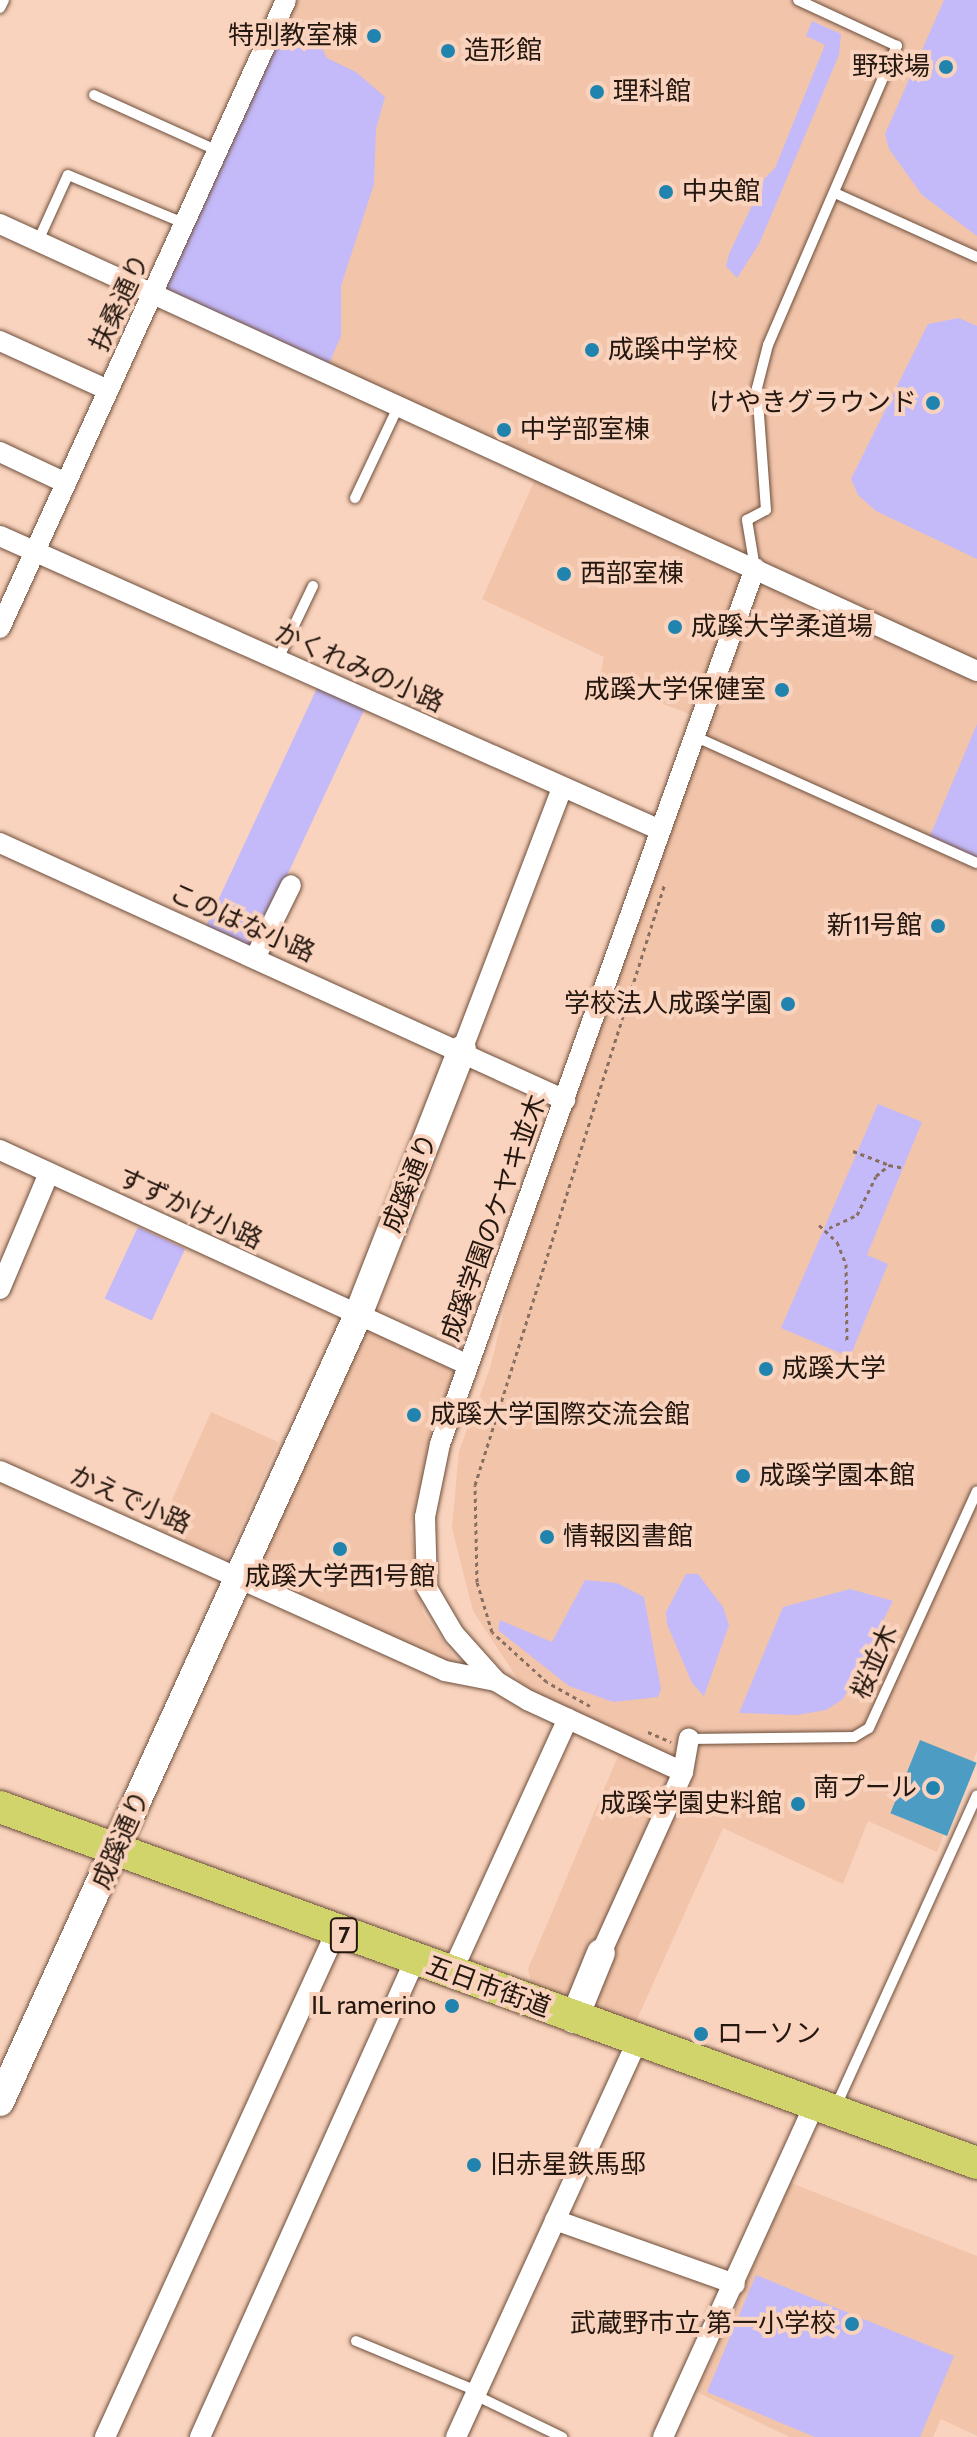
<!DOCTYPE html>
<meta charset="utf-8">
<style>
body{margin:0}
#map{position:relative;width:977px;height:2437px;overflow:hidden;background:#f9d3bd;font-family:Cabin,"Noto Sans JP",sans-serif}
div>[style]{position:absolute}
.built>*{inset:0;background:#f2c5ab;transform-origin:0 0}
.green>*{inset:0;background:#c4b9f9;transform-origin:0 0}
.water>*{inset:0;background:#4d9cc3;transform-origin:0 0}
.path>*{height:3px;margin-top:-1.5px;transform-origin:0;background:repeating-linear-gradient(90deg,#886f61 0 4px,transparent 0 8px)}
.roads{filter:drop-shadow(0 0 2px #6d4e3b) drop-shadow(0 0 2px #6d4e3b)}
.lane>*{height:10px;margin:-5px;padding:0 5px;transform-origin:5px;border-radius:5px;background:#fff}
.street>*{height:20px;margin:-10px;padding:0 10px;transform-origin:10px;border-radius:10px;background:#fff}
.secondary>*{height:28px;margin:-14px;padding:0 14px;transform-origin:14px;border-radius:14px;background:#fff}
.primary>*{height:32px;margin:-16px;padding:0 16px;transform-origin:16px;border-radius:16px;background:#d1d46a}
.dots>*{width:22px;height:22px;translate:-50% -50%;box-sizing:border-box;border:4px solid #f9d3bd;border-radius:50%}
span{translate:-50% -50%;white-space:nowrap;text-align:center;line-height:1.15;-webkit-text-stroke:8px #f9d3bd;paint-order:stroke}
.shield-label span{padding:2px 6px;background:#f9d3bd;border:2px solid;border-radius:6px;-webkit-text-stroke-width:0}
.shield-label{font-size:24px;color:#24170f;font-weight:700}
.poi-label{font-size:26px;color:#24170f}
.right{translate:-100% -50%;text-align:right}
.left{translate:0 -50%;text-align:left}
.street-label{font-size:26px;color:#24170f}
</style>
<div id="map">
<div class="built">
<div style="clip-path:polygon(291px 0,977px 0,977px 1751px,937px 1852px,868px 1821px,843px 1884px,723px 1828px,634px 2026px,532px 1988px,528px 1969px,618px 1756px,521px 1684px,473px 1611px,452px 1528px,459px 1451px,490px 1368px,517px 1258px,695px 716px,599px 680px,604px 657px,482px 599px,536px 477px,158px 297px)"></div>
<div style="clip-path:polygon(366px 1329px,463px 1367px,432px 1436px,410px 1527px,423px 1613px,463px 1670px,252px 1572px)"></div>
<div style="left:211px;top:1412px;width:74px;height:128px;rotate:24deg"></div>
<div style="clip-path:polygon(791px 2183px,977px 2256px,977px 2436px,941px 2419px,933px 2437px,789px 2437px,697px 2392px)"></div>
</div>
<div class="green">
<div style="clip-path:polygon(944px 0,977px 0,977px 236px,922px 195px,889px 149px,885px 134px)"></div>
<div style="clip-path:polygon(289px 18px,317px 38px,327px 58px,356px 72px,385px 97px,376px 129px,374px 184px,341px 286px,341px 336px,325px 373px,161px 290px)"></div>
<div style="clip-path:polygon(812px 21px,841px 34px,839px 55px,759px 244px,737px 278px,726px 266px,729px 254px,765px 178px,775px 168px,825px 45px,806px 36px)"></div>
<div style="clip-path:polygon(959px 318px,977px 326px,977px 559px,876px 511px,858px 495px,851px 479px,928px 324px)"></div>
<div style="left:318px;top:686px;width:52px;height:266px;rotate:25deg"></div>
<div style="clip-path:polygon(977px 724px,977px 859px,929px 838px)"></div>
<div style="clip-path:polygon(878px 1104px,922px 1122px,867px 1255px,888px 1264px,850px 1357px,781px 1328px)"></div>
<div style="left:138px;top:1227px;width:52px;height:79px;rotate:25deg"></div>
<div style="clip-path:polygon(686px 1574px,698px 1574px,723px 1607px,729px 1625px,704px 1696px,692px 1683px,667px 1624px,666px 1612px)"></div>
<div style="clip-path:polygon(585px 1580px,617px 1583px,644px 1597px,661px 1689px,658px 1697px,613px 1702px,569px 1686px,498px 1630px,500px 1620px,552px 1642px)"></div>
<div style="clip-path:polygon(850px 1589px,893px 1601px,843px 1699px,826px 1710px,797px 1715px,739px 1713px,783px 1607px)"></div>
<div style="clip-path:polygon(756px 2275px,954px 2356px,920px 2437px,815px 2437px,707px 2392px)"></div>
</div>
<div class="water">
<div style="left:920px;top:1740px;width:61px;height:79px;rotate:22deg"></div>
</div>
<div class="path">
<div style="left:853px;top:1151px;width:39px;rotate:21deg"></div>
<div style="left:819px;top:1225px;width:25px;rotate:43deg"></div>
<div style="left:837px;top:1242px;width:24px;rotate:68deg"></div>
<div style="left:846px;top:1264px;width:77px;rotate:89.3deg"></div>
<div style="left:829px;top:1228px;width:31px;rotate:-25deg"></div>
<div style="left:857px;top:1215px;width:43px;rotate:-64deg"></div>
<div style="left:876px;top:1176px;width:17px;rotate:-40deg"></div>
<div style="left:889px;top:1165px;width:16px;rotate:11deg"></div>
<div style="left:590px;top:1706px;width:49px;rotate:-150.8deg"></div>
<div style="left:547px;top:1682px;width:74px;rotate:-137.7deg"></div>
<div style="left:492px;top:1632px;width:52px;rotate:-106.7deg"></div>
<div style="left:477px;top:1582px;width:97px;rotate:-91.2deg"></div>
<div style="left:475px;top:1485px;width:631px;rotate:-72.48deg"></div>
<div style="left:648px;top:1732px;width:25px;rotate:23deg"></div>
</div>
<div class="roads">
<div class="lane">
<div style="left:0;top:8px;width:9px;rotate:-63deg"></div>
<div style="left:94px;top:95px;width:136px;rotate:24.3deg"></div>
<div style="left:835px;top:193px;width:156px;rotate:24.3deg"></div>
<div style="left:38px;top:241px;width:72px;rotate:-65.6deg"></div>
<div style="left:68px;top:175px;width:128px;rotate:22.6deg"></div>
<div style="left:355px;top:498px;width:103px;rotate:-64.7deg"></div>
<div style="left:755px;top:568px;width:49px;rotate:-99.5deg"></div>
<div style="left:747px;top:520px;width:21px;rotate:-28deg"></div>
<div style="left:766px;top:510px;width:122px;rotate:-94.2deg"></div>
<div style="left:757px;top:388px;width:44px;rotate:-75.7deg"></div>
<div style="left:768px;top:345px;width:326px;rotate:-66.7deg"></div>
<div style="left:897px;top:46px;width:109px;rotate:-155.1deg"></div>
<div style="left:278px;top:659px;width:81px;rotate:-64.4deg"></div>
<div style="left:694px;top:736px;width:310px;rotate:24.2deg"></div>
<div style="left:689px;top:1739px;width:165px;rotate:-0.7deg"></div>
<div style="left:854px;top:1737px;width:17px;rotate:-31deg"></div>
<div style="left:869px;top:1728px;width:260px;rotate:-65.5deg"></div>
<div style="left:836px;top:2106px;width:341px;rotate:-65.6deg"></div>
<div style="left:356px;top:2341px;width:131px;rotate:22.5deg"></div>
<div style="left:475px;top:2395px;width:97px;rotate:25.8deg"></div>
</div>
<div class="street">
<div style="left:0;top:224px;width:1074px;rotate:24.59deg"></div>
<div style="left:0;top:341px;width:119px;rotate:24.4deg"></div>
<div style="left:0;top:452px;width:73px;rotate:25.2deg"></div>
<div style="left:0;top:536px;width:723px;rotate:24.01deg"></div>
<div style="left:0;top:628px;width:690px;rotate:-65.51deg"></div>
<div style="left:0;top:843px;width:621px;rotate:24.46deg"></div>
<div style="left:255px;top:958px;width:81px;rotate:-63.7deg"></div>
<div style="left:462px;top:1050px;width:280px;rotate:-69.1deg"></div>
<div style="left:0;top:1150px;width:515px;rotate:24.67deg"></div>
<div style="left:0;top:1289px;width:126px;rotate:-67.1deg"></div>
<div style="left:0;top:1471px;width:488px;rotate:24.2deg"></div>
<div style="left:445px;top:1671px;width:52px;rotate:11.1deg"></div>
<div style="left:683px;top:1772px;width:170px;rotate:-155.2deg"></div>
<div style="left:529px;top:1701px;width:39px;rotate:-149deg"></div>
<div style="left:496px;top:1681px;width:63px;rotate:-131.8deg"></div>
<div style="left:454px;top:1634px;width:53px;rotate:-120.4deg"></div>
<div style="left:427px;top:1588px;width:71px;rotate:-91.6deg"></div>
<div style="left:425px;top:1517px;width:75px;rotate:-78.4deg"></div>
<div style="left:440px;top:1444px;width:931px;rotate:-70.22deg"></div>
<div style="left:601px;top:1953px;width:199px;rotate:-65.6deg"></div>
<div style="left:683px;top:1772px;width:34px;rotate:-80deg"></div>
<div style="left:451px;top:1974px;width:281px;rotate:-65.4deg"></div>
<div style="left:555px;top:2220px;width:191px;rotate:19.6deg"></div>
<div style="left:105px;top:2437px;width:555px;rotate:-65.42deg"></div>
<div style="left:200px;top:2437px;width:523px;rotate:-65.74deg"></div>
<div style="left:456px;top:2437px;width:433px;rotate:-65.4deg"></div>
<div style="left:663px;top:2437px;width:364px;rotate:-65.5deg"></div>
</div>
<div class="secondary">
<div style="left:574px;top:2019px;width:71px;rotate:-67.8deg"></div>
<div style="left:0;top:2102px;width:865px;rotate:-65.54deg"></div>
<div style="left:358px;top:1315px;width:285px;rotate:-68.6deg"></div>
</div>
<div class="primary">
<div style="left:0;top:1807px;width:1040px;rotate:20.02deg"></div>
</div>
</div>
<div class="dots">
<div style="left:374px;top:36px;background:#2184af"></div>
<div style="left:448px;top:51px;background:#2184af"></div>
<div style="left:946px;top:67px;background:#2184af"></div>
<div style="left:597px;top:92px;background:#2184af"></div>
<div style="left:666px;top:192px;background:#2184af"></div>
<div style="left:592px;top:350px;background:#2184af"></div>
<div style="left:933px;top:403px;background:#2184af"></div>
<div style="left:504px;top:430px;background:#2184af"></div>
<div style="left:564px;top:574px;background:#2184af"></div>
<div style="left:675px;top:627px;background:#2184af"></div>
<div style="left:782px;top:690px;background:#2184af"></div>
<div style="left:938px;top:926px;background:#2184af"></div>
<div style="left:788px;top:1004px;background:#2184af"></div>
<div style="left:766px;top:1369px;background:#2184af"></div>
<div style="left:414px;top:1415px;background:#2184af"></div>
<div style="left:743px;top:1476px;background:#2184af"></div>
<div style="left:547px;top:1537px;background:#2184af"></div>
<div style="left:340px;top:1549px;background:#2184af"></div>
<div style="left:933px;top:1788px;background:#2184af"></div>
<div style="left:798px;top:1804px;background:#2184af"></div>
<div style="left:452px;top:2006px;background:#2184af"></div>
<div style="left:701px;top:2034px;background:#2184af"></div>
<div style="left:474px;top:2165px;background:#2184af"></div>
<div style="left:852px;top:2324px;background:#2184af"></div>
</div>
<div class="shield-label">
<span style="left:344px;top:1935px">7</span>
</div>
<div class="poi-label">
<span class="right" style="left:358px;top:36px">特別教室棟</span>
<span class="left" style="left:464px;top:51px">造形館</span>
<span class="right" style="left:930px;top:67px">野球場</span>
<span class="left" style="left:613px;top:92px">理科館</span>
<span class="left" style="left:682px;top:192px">中央館</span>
<span class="left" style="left:608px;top:350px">成蹊中学校</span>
<span class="right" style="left:917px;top:403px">けやきグラウンド</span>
<span class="left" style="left:520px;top:430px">中学部室棟</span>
<span class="left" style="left:580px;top:574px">西部室棟</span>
<span class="left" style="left:691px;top:627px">成蹊大学柔道場</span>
<span class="right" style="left:766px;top:690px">成蹊大学保健室</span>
<span class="right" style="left:922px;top:926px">新11号館</span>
<span class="right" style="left:772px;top:1004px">学校法人成蹊学園</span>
<span class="left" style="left:782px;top:1369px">成蹊大学</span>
<span class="left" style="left:430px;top:1415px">成蹊大学国際交流会館</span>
<span class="left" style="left:759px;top:1476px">成蹊学園本館</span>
<span class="left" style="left:563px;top:1537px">情報図書館</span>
<span style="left:340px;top:1577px">成蹊大学西1号館</span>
<span class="right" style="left:917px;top:1788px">南プール</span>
<span class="right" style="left:782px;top:1804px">成蹊学園史料館</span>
<span class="right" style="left:436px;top:2006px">IL ramerino</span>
<span class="left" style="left:717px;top:2034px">ローソン</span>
<span class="left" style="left:490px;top:2165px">旧赤星鉄馬邸</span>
<span class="right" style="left:836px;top:2324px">武蔵野市立 第一小学校</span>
</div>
<div class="street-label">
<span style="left:120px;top:303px;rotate:-65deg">扶桑通り</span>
<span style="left:359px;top:668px;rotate:24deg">かくれみの小路</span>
<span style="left:242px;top:923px;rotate:24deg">このはな小路</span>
<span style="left:410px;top:1183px;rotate:-68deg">成蹊通り</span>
<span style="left:190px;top:1209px;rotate:25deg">すずかけ小路</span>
<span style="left:494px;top:1218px;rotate:-70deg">成蹊学園のケヤキ並木</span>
<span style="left:130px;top:1500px;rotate:24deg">かえで小路</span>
<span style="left:875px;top:1662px;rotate:-66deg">桜並木</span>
<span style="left:121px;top:1840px;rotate:-66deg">成蹊通り</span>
<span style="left:488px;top:1987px;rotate:20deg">五日市街道</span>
</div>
</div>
